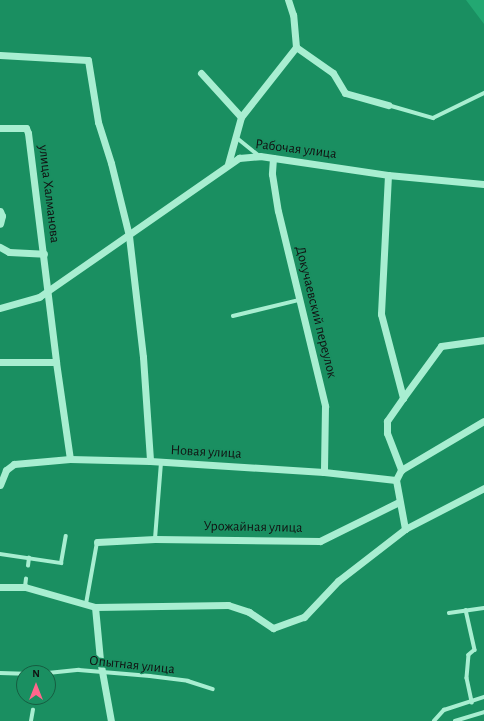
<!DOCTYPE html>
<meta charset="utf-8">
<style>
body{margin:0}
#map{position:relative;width:484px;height:721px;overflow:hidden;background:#1a8f61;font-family:"Alegreya Sans",sans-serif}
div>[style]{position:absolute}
.green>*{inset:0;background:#23a872}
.lane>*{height:3.5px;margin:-1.75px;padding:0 1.75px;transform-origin:1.75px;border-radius:1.75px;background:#a8eed1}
.street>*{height:7px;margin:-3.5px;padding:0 3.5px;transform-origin:3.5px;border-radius:3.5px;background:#a8eed1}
span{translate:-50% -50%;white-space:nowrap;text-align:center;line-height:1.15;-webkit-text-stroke:3px #1a8f61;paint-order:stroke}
.street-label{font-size:14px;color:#111}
.north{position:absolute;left:16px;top:665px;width:40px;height:40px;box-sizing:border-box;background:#1a8f61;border:1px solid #165d41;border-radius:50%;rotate:0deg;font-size:11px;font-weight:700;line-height:16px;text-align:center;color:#111}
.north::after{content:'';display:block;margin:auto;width:14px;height:18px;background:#ff668c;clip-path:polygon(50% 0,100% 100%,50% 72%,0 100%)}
</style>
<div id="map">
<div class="green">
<div style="clip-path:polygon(466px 0,484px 0,484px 24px)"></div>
</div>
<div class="lane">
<div style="left:388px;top:105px;width:47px;rotate:16.1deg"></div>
<div style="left:433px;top:118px;width:57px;rotate:-26.1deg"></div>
<div style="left:236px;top:137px;width:28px;rotate:39deg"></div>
<div style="left:233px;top:316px;width:68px;rotate:-13.6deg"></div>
<div style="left:155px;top:539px;width:77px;rotate:-85.5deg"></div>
<div style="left:0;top:554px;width:62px;rotate:8.4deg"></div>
<div style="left:61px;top:563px;width:27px;rotate:-80deg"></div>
<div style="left:28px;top:566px;width:8px;rotate:-83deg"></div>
<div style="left:25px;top:587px;width:8px;rotate:-83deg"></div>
<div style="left:86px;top:604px;width:63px;rotate:-79.9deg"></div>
<div style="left:466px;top:610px;width:41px;rotate:77.3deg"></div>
<div style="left:475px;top:650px;width:8px;rotate:140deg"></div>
<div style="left:469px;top:655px;width:23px;rotate:95deg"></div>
<div style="left:467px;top:678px;width:25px;rotate:78deg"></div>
<div style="left:449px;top:613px;width:35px;rotate:-8deg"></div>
<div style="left:0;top:673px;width:24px;rotate:2deg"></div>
<div style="left:48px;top:673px;width:31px;rotate:-6deg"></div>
<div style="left:79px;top:670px;width:71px;rotate:4.8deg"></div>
<div style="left:150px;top:676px;width:38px;rotate:7deg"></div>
<div style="left:188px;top:681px;width:26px;rotate:18deg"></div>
<div style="left:31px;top:721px;width:11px;rotate:-80deg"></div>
<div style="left:434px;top:721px;width:15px;rotate:-48deg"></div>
<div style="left:444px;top:710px;width:42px;rotate:-18deg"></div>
<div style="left:455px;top:721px;width:30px;rotate:-17deg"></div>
</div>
<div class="street">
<div style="left:296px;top:47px;width:45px;rotate:35.1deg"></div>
<div style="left:333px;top:73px;width:23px;rotate:59deg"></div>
<div style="left:345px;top:93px;width:45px;rotate:15.6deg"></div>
<div style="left:0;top:55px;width:88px;rotate:3.3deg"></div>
<div style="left:88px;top:60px;width:63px;rotate:80.8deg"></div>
<div style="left:98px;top:122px;width:43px;rotate:72.4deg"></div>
<div style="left:111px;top:163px;width:75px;rotate:76.1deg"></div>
<div style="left:129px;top:236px;width:122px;rotate:83.4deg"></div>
<div style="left:143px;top:357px;width:104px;rotate:86.1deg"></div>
<div style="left:201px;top:73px;width:59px;rotate:47.7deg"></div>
<div style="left:0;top:128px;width:26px"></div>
<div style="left:26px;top:128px;width:5px;rotate:68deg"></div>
<div style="left:28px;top:133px;width:231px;rotate:83deg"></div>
<div style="left:273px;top:158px;width:16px;rotate:94deg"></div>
<div style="left:272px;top:174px;width:37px;rotate:81deg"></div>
<div style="left:278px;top:211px;width:201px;rotate:76.4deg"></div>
<div style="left:325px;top:406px;width:66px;rotate:90.9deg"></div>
<div style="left:228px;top:164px;width:49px;rotate:-74.5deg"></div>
<div style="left:241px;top:117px;width:89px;rotate:-51.8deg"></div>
<div style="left:296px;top:47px;width:32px;rotate:-95deg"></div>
<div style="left:293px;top:15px;width:16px;rotate:-108deg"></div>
<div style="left:388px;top:175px;width:139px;rotate:92.9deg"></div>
<div style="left:381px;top:314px;width:87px;rotate:75.3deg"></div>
<div style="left:403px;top:398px;width:28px;rotate:125deg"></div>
<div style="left:387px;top:421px;width:12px;rotate:90deg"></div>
<div style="left:387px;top:433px;width:40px;rotate:69deg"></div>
<div style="left:401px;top:470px;width:11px;rotate:117deg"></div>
<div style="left:396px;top:480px;width:50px;rotate:79.6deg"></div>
<div style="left:0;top:211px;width:5px;rotate:68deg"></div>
<div style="left:2px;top:216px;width:8px;rotate:104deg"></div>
<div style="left:0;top:247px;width:10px;rotate:29deg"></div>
<div style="left:9px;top:252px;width:35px;rotate:3deg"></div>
<div style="left:0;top:308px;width:41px;rotate:-15.8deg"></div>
<div style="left:39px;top:297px;width:244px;rotate:-34.8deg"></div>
<div style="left:239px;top:158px;width:21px;rotate:-5deg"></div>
<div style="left:260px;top:156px;width:129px;rotate:8.4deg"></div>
<div style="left:388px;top:175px;width:96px;rotate:5.4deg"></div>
<div style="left:0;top:362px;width:56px"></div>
<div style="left:56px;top:362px;width:98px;rotate:81.8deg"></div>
<div style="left:403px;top:398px;width:64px;rotate:-53.8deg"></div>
<div style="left:441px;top:346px;width:43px;rotate:-7.9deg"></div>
<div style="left:401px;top:470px;width:96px;rotate:-30.6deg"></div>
<div style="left:0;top:485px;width:16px;rotate:-68deg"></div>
<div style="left:6px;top:470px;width:10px;rotate:-37deg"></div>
<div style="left:14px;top:464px;width:56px;rotate:-5.1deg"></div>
<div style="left:70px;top:459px;width:80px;rotate:1.4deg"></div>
<div style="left:150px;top:461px;width:174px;rotate:3.6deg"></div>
<div style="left:324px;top:472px;width:72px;rotate:6.3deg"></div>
<div style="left:97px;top:542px;width:58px;rotate:-3deg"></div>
<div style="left:155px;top:539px;width:165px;rotate:0.7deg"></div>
<div style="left:320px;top:541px;width:88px;rotate:-26.3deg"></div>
<div style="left:0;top:587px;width:25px"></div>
<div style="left:25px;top:587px;width:73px;rotate:15.9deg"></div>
<div style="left:95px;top:607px;width:133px;rotate:-0.9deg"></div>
<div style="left:228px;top:605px;width:22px;rotate:18deg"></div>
<div style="left:249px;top:612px;width:29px;rotate:34deg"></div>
<div style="left:273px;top:628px;width:33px;rotate:-20deg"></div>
<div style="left:304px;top:617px;width:50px;rotate:-46.6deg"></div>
<div style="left:338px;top:581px;width:85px;rotate:-37.8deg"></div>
<div style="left:405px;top:529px;width:89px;rotate:-27.4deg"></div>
<div style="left:95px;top:607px;width:53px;rotate:84.6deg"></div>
<div style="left:100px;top:660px;width:62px;rotate:79.8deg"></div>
</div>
<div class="street-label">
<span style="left:296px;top:149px;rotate:7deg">Рабочая улица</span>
<span style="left:49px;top:194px;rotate:83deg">улица Халманова</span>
<span style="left:316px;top:312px;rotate:76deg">Докучаевский переулок</span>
<span style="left:206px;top:452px;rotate:3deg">Новая улица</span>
<span style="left:253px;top:527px;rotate:1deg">Урожайная улица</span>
<span style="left:132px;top:665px;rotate:6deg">Опытная улица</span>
</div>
<div class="north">N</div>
</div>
